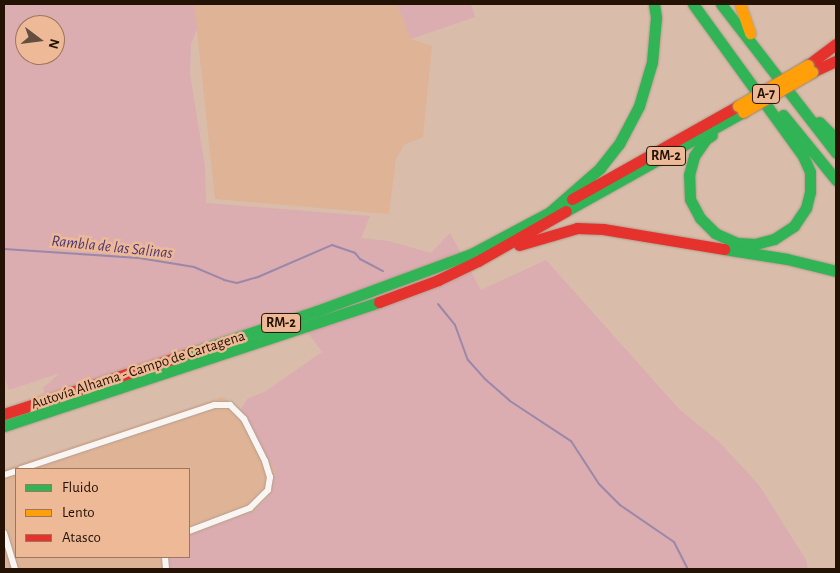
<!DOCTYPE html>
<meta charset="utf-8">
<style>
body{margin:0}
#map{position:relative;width:840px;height:573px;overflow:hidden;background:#d9bdaa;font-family:"Alegreya Sans",sans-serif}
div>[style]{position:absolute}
.built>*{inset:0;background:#dfb395}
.green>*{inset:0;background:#dbacb0}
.stream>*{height:2px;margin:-1px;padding:0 1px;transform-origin:1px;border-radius:1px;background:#9b88a8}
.roads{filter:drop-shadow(0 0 1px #b29c8d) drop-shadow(0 0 1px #b29c8d)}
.street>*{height:6px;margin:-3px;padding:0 3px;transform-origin:3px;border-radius:3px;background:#f9f5f2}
.fast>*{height:11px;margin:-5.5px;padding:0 5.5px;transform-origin:5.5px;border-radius:5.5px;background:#30b455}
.slow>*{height:11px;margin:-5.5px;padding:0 5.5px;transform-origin:5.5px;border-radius:5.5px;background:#ff9f0a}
.jam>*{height:11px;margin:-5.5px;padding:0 5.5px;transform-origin:5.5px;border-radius:5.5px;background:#e5322d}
.bridges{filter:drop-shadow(0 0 1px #9e836c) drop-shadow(0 0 1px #9e836c)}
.slow-bridge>*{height:11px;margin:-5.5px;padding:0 5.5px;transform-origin:5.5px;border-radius:5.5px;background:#ff9f0a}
span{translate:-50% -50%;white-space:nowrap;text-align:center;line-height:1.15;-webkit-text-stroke:5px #edb996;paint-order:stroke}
.shield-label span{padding:1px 4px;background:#edb996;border:1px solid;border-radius:4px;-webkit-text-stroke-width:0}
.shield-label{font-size:14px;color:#241205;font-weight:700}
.street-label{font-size:15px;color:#241205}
.water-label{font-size:16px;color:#4b3679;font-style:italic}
.frame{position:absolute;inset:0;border:5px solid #241205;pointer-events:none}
.legend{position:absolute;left:15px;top:468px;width:175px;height:90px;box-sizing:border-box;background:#edb996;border:1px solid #9d765c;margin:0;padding:6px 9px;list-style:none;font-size:15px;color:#241205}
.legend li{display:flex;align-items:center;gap:10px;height:25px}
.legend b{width:25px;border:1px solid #9d765c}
.north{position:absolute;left:15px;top:15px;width:50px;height:50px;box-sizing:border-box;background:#edb996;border:1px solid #9d765c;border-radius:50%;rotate:105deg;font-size:14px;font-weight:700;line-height:20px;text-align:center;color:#241205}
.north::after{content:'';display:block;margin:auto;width:18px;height:22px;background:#634e3f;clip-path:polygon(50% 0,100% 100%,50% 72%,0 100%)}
</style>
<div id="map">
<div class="built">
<div style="clip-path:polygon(194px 4px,397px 4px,411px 39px,432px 46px,423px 137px,404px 145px,396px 159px,389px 214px,215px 199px)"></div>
<div style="clip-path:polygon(222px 397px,241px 409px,247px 417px,275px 471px,271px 491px,254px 511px,189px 535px,189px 469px,16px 469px,16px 557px,170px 557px,169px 569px,4px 569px,4px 469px)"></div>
</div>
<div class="green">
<div style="clip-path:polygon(evenodd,4px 4px,194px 4px,197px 29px,191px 44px,190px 74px,205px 167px,206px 203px,370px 216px,361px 238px,389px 241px,431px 253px,450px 233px,481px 290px,546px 260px,679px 409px,719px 442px,759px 485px,806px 560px,808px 569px,169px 569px,170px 557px,189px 557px,189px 535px,254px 511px,268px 497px,271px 491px,275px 471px,241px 409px,247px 399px,266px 391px,322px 352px,296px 317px,46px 398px,43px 388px,60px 373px,9px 390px,4px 375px,4px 4px,25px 25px,55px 25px,55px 55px,25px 55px,25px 25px)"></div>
<div style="clip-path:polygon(397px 4px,471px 4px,475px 17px,411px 39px)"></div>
</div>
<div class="stream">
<div style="left:4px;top:249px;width:135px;rotate:3.8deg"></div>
<div style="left:139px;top:258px;width:56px;rotate:9.3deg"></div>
<div style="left:194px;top:267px;width:33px;rotate:23deg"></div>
<div style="left:224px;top:280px;width:13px;rotate:13deg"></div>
<div style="left:237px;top:283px;width:22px;rotate:-16deg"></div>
<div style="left:258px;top:277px;width:81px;rotate:-23.4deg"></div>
<div style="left:332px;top:245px;width:24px;rotate:19deg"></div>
<div style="left:355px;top:253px;width:8px;rotate:50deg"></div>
<div style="left:360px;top:259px;width:26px;rotate:28deg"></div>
<div style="left:438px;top:304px;width:27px;rotate:51deg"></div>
<div style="left:455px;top:325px;width:37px;rotate:70deg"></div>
<div style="left:468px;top:360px;width:25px;rotate:48deg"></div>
<div style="left:485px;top:379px;width:33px;rotate:41deg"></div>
<div style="left:510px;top:401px;width:73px;rotate:33.3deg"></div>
<div style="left:571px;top:441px;width:51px;rotate:56.9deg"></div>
<div style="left:599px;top:484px;width:30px;rotate:45deg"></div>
<div style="left:620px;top:505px;width:65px;rotate:34.4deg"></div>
<div style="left:674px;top:542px;width:30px;rotate:63deg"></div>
</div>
<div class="roads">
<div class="street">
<div style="left:21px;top:469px;width:204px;rotate:-18.3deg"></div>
<div style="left:215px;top:405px;width:15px"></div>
<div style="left:230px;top:405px;width:20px;rotate:45deg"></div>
<div style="left:244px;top:419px;width:47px;rotate:63.4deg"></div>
<div style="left:265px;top:461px;width:17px;rotate:73deg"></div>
<div style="left:270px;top:477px;width:13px;rotate:99deg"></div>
<div style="left:268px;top:490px;width:25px;rotate:135deg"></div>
<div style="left:250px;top:508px;width:65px;rotate:159.3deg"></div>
<div style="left:4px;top:475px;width:13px;rotate:-18deg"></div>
<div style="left:4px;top:533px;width:38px;rotate:73deg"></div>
<div style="left:165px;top:557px;width:12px;rotate:85deg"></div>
</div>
<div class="fast">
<div style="left:693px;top:4px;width:188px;rotate:54.1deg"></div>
<div style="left:803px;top:156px;width:17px;rotate:66deg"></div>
<div style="left:810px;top:172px;width:20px;rotate:90deg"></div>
<div style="left:810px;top:192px;width:16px;rotate:104deg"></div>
<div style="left:806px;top:208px;width:22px;rotate:124deg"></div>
<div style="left:794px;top:226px;width:24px;rotate:147deg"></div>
<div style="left:774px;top:239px;width:20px;rotate:165deg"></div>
<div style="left:755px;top:244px;width:18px;rotate:-177deg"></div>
<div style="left:737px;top:243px;width:24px;rotate:-156deg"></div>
<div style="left:715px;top:233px;width:21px;rotate:-135deg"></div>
<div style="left:700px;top:218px;width:21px;rotate:-118deg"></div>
<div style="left:690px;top:199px;width:24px;rotate:-92deg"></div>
<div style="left:689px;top:175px;width:20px;rotate:-75deg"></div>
<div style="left:694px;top:156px;width:21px;rotate:-55deg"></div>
<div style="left:706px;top:139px;width:7px;rotate:-34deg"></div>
<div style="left:721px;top:4px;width:188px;rotate:52.3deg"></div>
<div style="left:783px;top:115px;width:84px;rotate:50.8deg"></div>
<div style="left:819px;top:122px;width:24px;rotate:45deg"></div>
<div style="left:566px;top:211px;width:203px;rotate:-29.2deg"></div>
<div style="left:550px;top:212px;width:67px;rotate:-41.3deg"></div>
<div style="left:600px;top:168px;width:31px;rotate:-52deg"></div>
<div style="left:619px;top:144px;width:43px;rotate:-62.2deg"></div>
<div style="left:639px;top:106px;width:46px;rotate:-73.5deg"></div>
<div style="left:652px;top:62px;width:45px;rotate:-84.9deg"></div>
<div style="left:656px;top:17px;width:13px;rotate:-99deg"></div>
<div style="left:724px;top:249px;width:64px;rotate:9deg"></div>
<div style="left:787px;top:259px;width:50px;rotate:13.8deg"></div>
<div style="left:184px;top:355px;width:140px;rotate:-18.3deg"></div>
<div style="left:317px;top:311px;width:164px;rotate:-20.3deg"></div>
<div style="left:471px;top:254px;width:92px;rotate:-28deg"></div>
<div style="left:4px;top:426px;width:395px;rotate:-18.3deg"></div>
</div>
<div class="slow">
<div style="left:740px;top:4px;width:31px;rotate:71deg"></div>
</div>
<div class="jam">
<div style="left:808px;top:65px;width:35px;rotate:-37deg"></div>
<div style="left:812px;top:72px;width:26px;rotate:-25deg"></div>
<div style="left:572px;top:199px;width:190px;rotate:-29.3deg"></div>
<div style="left:519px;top:245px;width:60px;rotate:-16.3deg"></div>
<div style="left:577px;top:228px;width:26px;rotate:2deg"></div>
<div style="left:603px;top:229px;width:123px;rotate:9.4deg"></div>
<div style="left:379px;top:302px;width:63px;rotate:-20.4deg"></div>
<div style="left:438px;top:280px;width:44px;rotate:-25.4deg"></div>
<div style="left:478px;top:261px;width:101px;rotate:-29.6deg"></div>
<div style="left:4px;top:414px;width:189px;rotate:-18.1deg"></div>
</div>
</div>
<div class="bridges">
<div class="slow-bridge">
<div style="left:738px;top:106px;width:81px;rotate:-30.4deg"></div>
<div style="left:743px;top:112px;width:80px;rotate:-30.1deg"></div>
</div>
</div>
<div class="shield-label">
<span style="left:766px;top:94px">A-7</span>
<span style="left:666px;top:156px">RM-2</span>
<span style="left:281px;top:323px">RM-2</span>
</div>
<div class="street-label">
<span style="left:138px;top:370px;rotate:-18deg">Autovía Alhama - Campo de Cartagena</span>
</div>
<div class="water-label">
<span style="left:112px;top:247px;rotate:6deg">Rambla de las Salinas</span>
</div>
<div class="frame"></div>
<ul class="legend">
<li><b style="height:6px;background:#30b455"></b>Fluido</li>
<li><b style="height:6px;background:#ff9f0a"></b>Lento</li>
<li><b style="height:6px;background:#e5322d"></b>Atasco</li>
</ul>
<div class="north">N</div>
</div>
